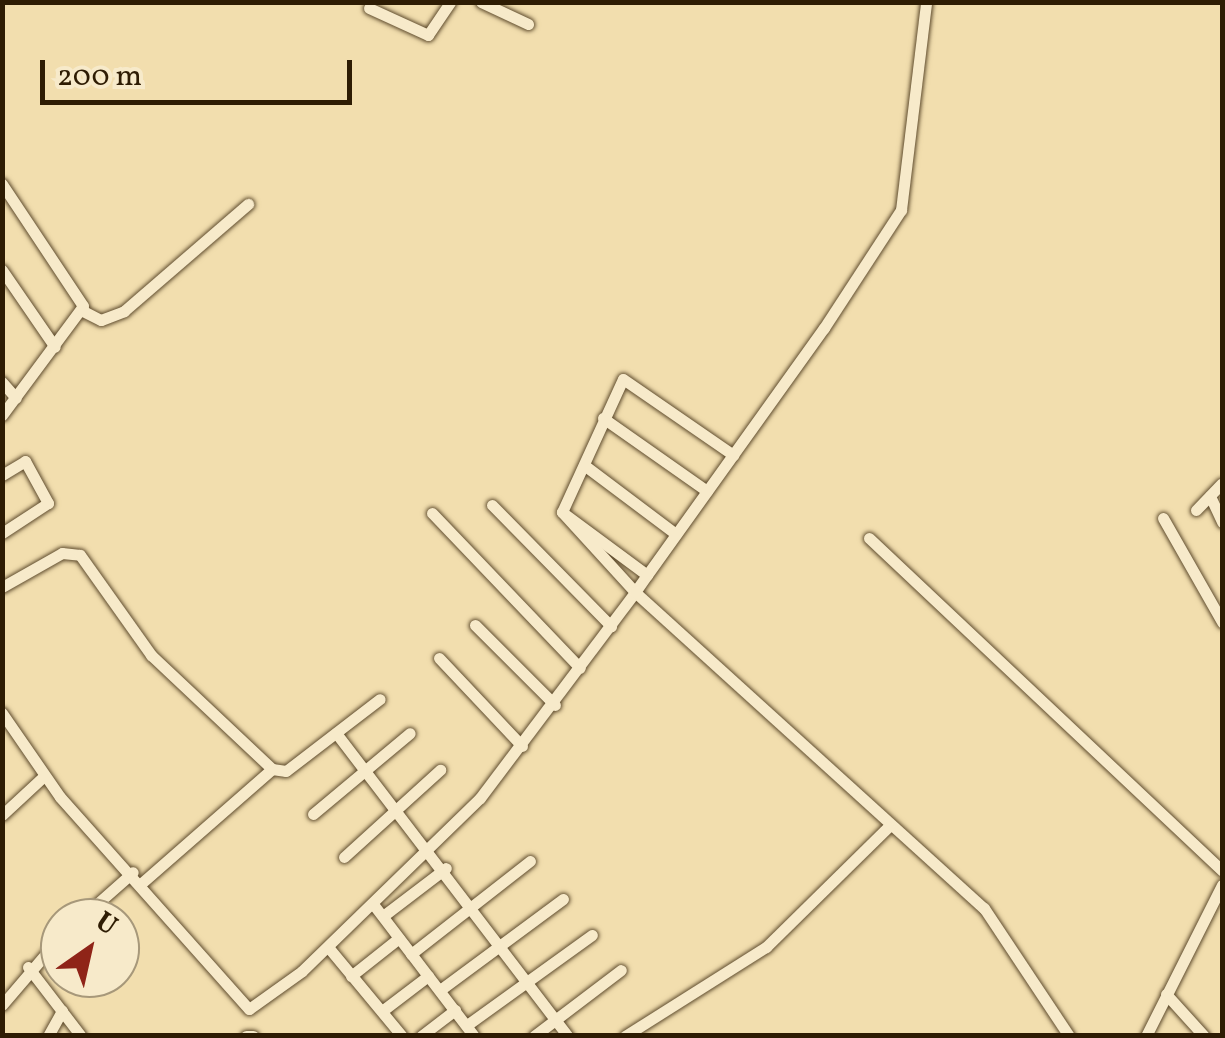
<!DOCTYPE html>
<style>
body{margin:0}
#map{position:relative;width:1225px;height:1038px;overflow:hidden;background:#f2deae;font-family:Vollkorn,serif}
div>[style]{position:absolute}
.roads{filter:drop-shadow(0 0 2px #5f4c2e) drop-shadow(0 0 2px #5f4c2e)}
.street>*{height:11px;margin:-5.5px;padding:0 5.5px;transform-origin:5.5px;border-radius:5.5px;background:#f7eaca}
span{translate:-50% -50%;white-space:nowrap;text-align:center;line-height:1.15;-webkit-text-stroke:10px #f7eaca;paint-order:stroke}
.frame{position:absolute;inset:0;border:5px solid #2e1c03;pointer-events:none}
.north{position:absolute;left:40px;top:898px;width:100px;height:100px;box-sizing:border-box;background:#f7eaca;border:2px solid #a7987a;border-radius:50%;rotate:34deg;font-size:28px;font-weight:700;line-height:40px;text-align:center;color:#2e1c03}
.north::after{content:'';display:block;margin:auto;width:35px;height:45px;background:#8f2418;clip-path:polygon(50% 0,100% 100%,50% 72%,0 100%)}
.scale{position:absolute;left:40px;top:60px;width:312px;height:45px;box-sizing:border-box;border:5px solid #2e1c03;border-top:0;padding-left:12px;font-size:30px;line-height:35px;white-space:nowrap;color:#2e1c03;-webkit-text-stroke:8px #f7eaca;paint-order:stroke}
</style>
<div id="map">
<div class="roads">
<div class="street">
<div style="left:481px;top:2px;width:52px;rotate:25.1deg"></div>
<div style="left:369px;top:8px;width:65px;rotate:24.6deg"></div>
<div style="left:428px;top:35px;width:40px;rotate:-56deg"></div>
<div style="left:2px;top:184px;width:146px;rotate:56.4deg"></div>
<div style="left:83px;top:306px;width:136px;rotate:126.6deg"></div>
<div style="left:2px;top:270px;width:93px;rotate:55.5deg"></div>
<div style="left:83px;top:311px;width:20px;rotate:27deg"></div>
<div style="left:101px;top:320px;width:25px;rotate:-21deg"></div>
<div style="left:124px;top:311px;width:164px;rotate:-40.8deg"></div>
<div style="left:2px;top:382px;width:21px;rotate:49deg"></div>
<div style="left:603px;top:418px;width:127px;rotate:35.1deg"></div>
<div style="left:584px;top:465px;width:115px;rotate:36.9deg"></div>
<div style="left:2px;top:475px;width:27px;rotate:-31deg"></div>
<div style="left:25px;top:461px;width:48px;rotate:61.3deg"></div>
<div style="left:48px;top:503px;width:55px;rotate:146.9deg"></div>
<div style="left:1210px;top:496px;width:29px;rotate:65deg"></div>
<div style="left:492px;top:505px;width:170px;rotate:45.5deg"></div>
<div style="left:1196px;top:510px;width:37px;rotate:-46deg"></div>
<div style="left:562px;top:512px;width:146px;rotate:-65.4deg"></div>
<div style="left:623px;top:379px;width:134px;rotate:34.6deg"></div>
<div style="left:432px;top:513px;width:214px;rotate:46.3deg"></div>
<div style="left:1163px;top:518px;width:120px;rotate:60.4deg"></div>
<div style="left:869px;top:538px;width:485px;rotate:43.3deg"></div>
<div style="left:647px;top:575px;width:106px;rotate:-143.5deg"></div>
<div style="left:562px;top:512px;width:108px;rotate:47.6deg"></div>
<div style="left:635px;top:592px;width:21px;rotate:-55deg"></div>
<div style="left:647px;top:575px;width:304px;rotate:-54.4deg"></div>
<div style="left:824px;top:328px;width:141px;rotate:-56.9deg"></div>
<div style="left:901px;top:210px;width:209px;rotate:-83.1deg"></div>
<div style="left:2px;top:587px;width:69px;rotate:-29.5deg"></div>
<div style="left:62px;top:553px;width:18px;rotate:6deg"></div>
<div style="left:80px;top:555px;width:123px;rotate:54.6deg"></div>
<div style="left:151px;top:655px;width:166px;rotate:43.3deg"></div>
<div style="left:272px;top:769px;width:173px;rotate:138.8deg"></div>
<div style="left:475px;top:625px;width:113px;rotate:45deg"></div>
<div style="left:439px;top:658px;width:121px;rotate:46.7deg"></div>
<div style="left:2px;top:713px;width:102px;rotate:55.4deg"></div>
<div style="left:60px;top:797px;width:284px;rotate:48.3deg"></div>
<div style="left:249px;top:1009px;width:65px;rotate:-35.6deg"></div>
<div style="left:302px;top:971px;width:248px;rotate:-44.2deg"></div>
<div style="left:480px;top:798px;width:258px;rotate:-53deg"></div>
<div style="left:635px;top:592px;width:471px;rotate:42.2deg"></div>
<div style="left:984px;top:908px;width:154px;rotate:56.4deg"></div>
<div style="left:336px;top:733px;width:382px;rotate:52.6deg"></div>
<div style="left:272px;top:769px;width:14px;rotate:8deg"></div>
<div style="left:286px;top:771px;width:118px;rotate:-37.5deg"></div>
<div style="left:313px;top:814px;width:126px;rotate:-39.9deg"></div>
<div style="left:2px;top:815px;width:57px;rotate:-42.9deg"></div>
<div style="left:344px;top:857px;width:130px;rotate:-42.2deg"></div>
<div style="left:373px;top:904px;width:166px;rotate:52.6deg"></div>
<div style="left:383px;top:916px;width:79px;rotate:-37.3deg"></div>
<div style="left:81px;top:918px;width:69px;rotate:-41.5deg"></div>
<div style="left:328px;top:947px;width:116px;rotate:50.3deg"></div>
<div style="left:411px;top:954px;width:151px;rotate:-38deg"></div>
<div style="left:28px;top:967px;width:87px;rotate:52.5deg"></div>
<div style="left:351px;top:976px;width:61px;rotate:-38.4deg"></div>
<div style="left:440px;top:990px;width:153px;rotate:-36.5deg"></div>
<div style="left:1166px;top:994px;width:57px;rotate:47.9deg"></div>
<div style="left:2px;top:1005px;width:89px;rotate:-49.5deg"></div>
<div style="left:382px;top:1011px;width:58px;rotate:-37.3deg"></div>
<div style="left:467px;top:1025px;width:154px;rotate:-35.8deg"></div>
<div style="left:48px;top:1036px;width:29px;rotate:-61deg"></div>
<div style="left:246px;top:1036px;width:7px"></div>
<div style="left:421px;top:1036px;width:43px;rotate:-37.4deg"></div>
<div style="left:534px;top:1036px;width:109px;rotate:-37.2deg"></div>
<div style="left:625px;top:1036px;width:167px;rotate:-32.3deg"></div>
<div style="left:766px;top:947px;width:171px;rotate:-44.5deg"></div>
<div style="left:1146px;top:1036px;width:169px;rotate:-63.3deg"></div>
</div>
</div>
<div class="frame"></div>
<div class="north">U</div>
<div class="scale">200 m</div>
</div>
